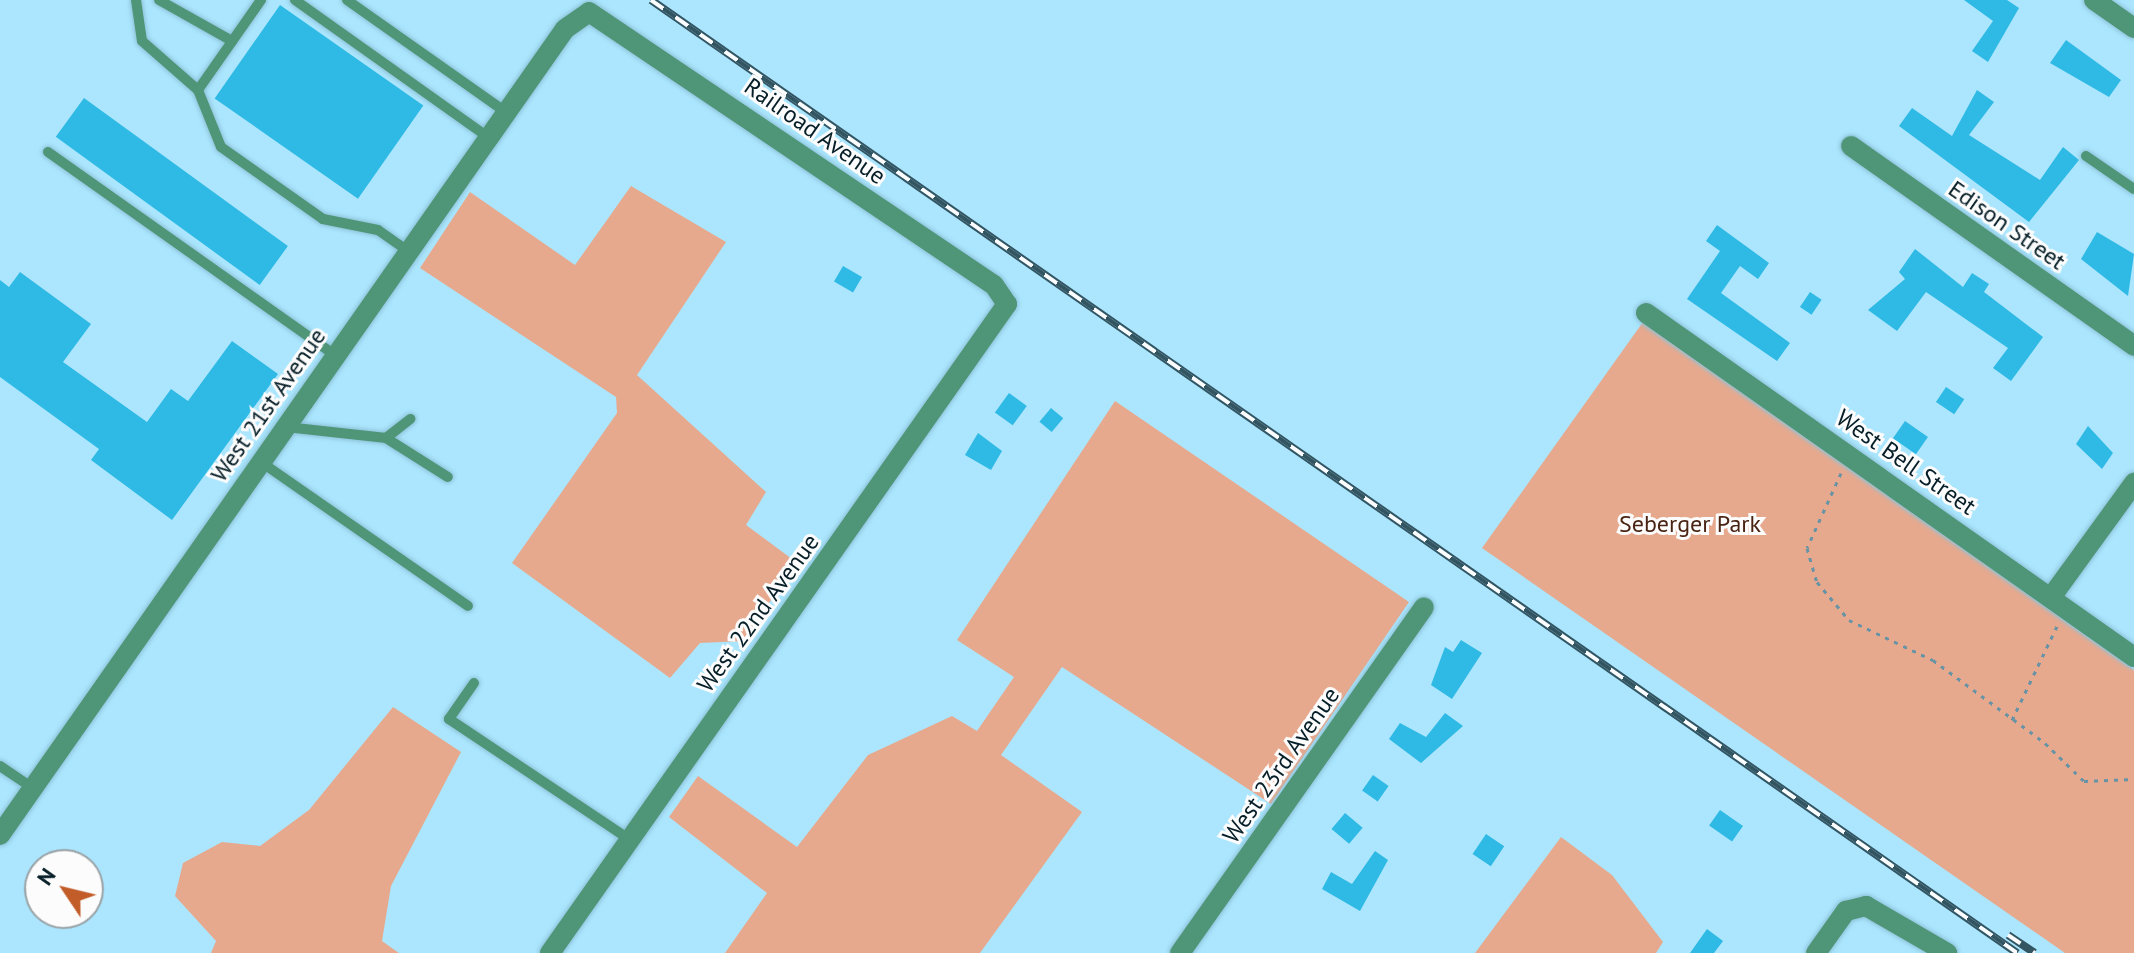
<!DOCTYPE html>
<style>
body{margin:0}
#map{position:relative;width:2134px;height:953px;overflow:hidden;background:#abe6fe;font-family:"PT Sans",sans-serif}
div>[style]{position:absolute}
.green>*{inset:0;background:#e7a98e}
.building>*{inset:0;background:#2fb9e5;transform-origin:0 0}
.path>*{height:3px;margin-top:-1.5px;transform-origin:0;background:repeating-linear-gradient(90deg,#6793a5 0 4px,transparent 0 10px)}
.roads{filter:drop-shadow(0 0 2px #8dc2d7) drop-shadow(0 0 2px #8dc2d7)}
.service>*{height:10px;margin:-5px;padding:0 5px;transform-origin:5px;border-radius:5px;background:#4f9577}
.minor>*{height:20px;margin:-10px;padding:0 10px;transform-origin:10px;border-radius:10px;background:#4f9577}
.rail>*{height:8px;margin-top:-4px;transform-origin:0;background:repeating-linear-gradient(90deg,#fcfcfc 0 15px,#335562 0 30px);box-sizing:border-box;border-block:2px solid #335562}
span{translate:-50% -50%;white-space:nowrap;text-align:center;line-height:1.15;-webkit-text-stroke:6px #fcfcfc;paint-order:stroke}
.street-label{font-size:24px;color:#061e27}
.park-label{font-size:24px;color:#492413}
.north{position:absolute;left:24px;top:849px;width:80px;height:80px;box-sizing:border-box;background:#fcfcfc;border:2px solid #9aa3a7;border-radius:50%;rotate:305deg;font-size:22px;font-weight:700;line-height:32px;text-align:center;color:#061e27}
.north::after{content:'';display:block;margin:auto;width:28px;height:36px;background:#c25d2a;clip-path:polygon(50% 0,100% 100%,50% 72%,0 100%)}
</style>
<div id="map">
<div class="green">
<div style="clip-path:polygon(631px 186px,726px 242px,637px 375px,766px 492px,746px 525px,796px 562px,744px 641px,700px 643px,670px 678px,512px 563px,617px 413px,616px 397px,420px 268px,470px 192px,575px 265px)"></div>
<div style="clip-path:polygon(1643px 322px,2134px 670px,2134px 953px,2065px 953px,1482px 548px)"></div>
<div style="clip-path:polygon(1115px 401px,1409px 602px,1271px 804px,1062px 667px,1001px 755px,1082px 812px,980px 953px,725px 953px,767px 893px,669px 817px,698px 776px,797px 847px,868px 755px,952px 716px,977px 731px,1014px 677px,957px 640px)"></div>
<div style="clip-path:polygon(393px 707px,461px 752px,391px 886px,382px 941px,399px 953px,211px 953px,216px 941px,175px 896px,183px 863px,222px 842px,260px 846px,309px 810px)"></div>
<div style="clip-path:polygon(1561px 837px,1612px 875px,1663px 942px,1656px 953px,1475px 953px)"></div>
</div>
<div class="building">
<div style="clip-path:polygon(1964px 0,2007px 0,2019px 8px,1988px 62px,1972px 51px,1993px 21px)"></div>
<div style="left:280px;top:5px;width:175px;height:114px;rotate:35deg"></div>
<div style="clip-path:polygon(2066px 40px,2121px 80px,2109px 97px,2050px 63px)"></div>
<div style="clip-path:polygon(1977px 90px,1994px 102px,1969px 135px,2040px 180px,2063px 147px,2079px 160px,2029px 222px,1899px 126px,1912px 108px,1952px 136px)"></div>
<div style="left:84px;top:98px;width:252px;height:48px;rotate:36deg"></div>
<div style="clip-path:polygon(1717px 225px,1769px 263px,1758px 279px,1740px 266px,1721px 293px,1790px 343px,1777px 361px,1687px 299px,1720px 251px,1706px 241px)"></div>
<div style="clip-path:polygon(2097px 232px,2134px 254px,2128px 296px,2081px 259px)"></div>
<div style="clip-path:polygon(1915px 249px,1963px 287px,1972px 273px,1989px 284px,1984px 292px,2043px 337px,2011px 381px,1993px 368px,2008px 348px,1926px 292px,1897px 331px,1868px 310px,1905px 279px,1899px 272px)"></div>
<div style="left:843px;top:266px;width:22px;height:18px;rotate:30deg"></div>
<div style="clip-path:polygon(20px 272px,91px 324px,63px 362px,147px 422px,171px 389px,188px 401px,232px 341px,278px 374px,172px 520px,91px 460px,99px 449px,0 377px,0 280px,9px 287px)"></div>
<div style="left:1810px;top:292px;width:14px;height:18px;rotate:34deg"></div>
<div style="left:1946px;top:387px;width:22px;height:18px;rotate:34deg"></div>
<div style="left:1009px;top:393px;width:22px;height:24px;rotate:36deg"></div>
<div style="left:1051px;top:408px;width:16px;height:18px;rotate:40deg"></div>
<div style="left:1905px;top:421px;width:28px;height:21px;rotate:35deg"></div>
<div style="clip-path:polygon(2088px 426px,2113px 453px,2102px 469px,2076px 444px)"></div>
<div style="clip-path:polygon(978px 433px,1002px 451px,991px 470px,965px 455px)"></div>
<div style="clip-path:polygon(1461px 640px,1482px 653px,1452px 699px,1431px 685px,1445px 647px,1453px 652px)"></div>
<div style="clip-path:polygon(1445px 713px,1463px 726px,1421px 763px,1389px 739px,1400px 723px,1426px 737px)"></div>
<div style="left:1373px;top:775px;width:19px;height:19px;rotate:35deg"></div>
<div style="left:1720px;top:810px;width:28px;height:19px;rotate:35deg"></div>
<div style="left:1345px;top:813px;width:23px;height:21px;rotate:40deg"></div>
<div style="left:1486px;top:834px;width:22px;height:24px;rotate:34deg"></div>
<div style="clip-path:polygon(1375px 851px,1388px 860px,1360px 911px,1322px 889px,1331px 872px,1352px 884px)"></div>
<div style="clip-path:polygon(1707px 929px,1723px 941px,1714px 953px,1690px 953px)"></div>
</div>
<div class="path">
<div style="left:1841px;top:473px;width:82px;rotate:114.4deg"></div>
<div style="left:1807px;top:548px;width:35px;rotate:74deg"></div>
<div style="left:1817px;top:582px;width:50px;rotate:49.9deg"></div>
<div style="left:1849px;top:620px;width:93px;rotate:25.5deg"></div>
<div style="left:1933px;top:660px;width:139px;rotate:36.5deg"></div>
<div style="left:2045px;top:743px;width:54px;rotate:44.3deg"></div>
<div style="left:2084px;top:781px;width:50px;rotate:-2.3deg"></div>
<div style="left:2012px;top:720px;width:106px;rotate:-64.4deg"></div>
</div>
<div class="roads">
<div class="service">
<div style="left:136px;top:0;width:41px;rotate:81.7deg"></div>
<div style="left:142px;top:41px;width:74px;rotate:41.2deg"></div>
<div style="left:198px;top:90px;width:61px;rotate:68deg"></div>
<div style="left:221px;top:147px;width:125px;rotate:35.2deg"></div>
<div style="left:323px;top:219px;width:56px;rotate:11.3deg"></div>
<div style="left:378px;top:230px;width:37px;rotate:35deg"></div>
<div style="left:159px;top:0;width:84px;rotate:29.3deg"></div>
<div style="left:295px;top:0;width:237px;rotate:35.4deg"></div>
<div style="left:347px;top:0;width:194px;rotate:35.2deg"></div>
<div style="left:198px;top:90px;width:110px;rotate:-55deg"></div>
<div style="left:48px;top:152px;width:352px;rotate:35.3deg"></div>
<div style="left:2086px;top:156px;width:58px;rotate:34.5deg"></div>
<div style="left:286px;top:427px;width:101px;rotate:6.3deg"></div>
<div style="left:386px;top:438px;width:73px;rotate:32.2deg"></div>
<div style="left:386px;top:438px;width:31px;rotate:-38deg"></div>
<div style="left:261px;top:462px;width:252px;rotate:34.8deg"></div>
<div style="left:474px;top:683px;width:44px;rotate:124.8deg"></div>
<div style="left:449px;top:719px;width:216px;rotate:33.7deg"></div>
<div style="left:0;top:766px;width:40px;rotate:34deg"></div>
</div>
<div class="minor">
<div style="left:2094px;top:0;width:49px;rotate:35deg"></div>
<div style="left:1851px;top:146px;width:347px;rotate:35.2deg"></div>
<div style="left:1646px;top:313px;width:597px;rotate:35.18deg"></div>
<div style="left:2052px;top:596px;width:140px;rotate:-54deg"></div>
<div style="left:0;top:835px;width:984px;rotate:-54.97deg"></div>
<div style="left:565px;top:29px;width:29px;rotate:-35deg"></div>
<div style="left:589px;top:12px;width:488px;rotate:34deg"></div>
<div style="left:994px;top:285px;width:23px;rotate:56deg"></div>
<div style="left:1007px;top:304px;width:794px;rotate:125.15deg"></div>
<div style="left:1180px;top:953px;width:423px;rotate:-54.8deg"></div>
<div style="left:1816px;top:953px;width:52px;rotate:-54.5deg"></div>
<div style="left:1846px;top:911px;width:21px;rotate:-14deg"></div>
<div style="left:1866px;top:906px;width:94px;rotate:30.1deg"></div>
</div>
</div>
<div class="rail">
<div style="left:651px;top:0;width:1666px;rotate:34.9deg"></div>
<div style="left:2008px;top:935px;width:32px;rotate:34deg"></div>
</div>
<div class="street-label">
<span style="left:815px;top:131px;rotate:35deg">Railroad Avenue</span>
<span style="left:2007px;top:225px;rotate:35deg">Edison Street</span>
<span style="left:268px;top:405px;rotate:-55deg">West 21st Avenue</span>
<span style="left:1906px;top:462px;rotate:35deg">West Bell Street</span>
<span style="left:758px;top:613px;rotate:-54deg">West 22nd Avenue</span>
<span style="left:1281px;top:765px;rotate:-55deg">West 23rd Avenue</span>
</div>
<div class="park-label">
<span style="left:1690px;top:524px">Seberger Park</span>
</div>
<div class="north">N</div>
</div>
